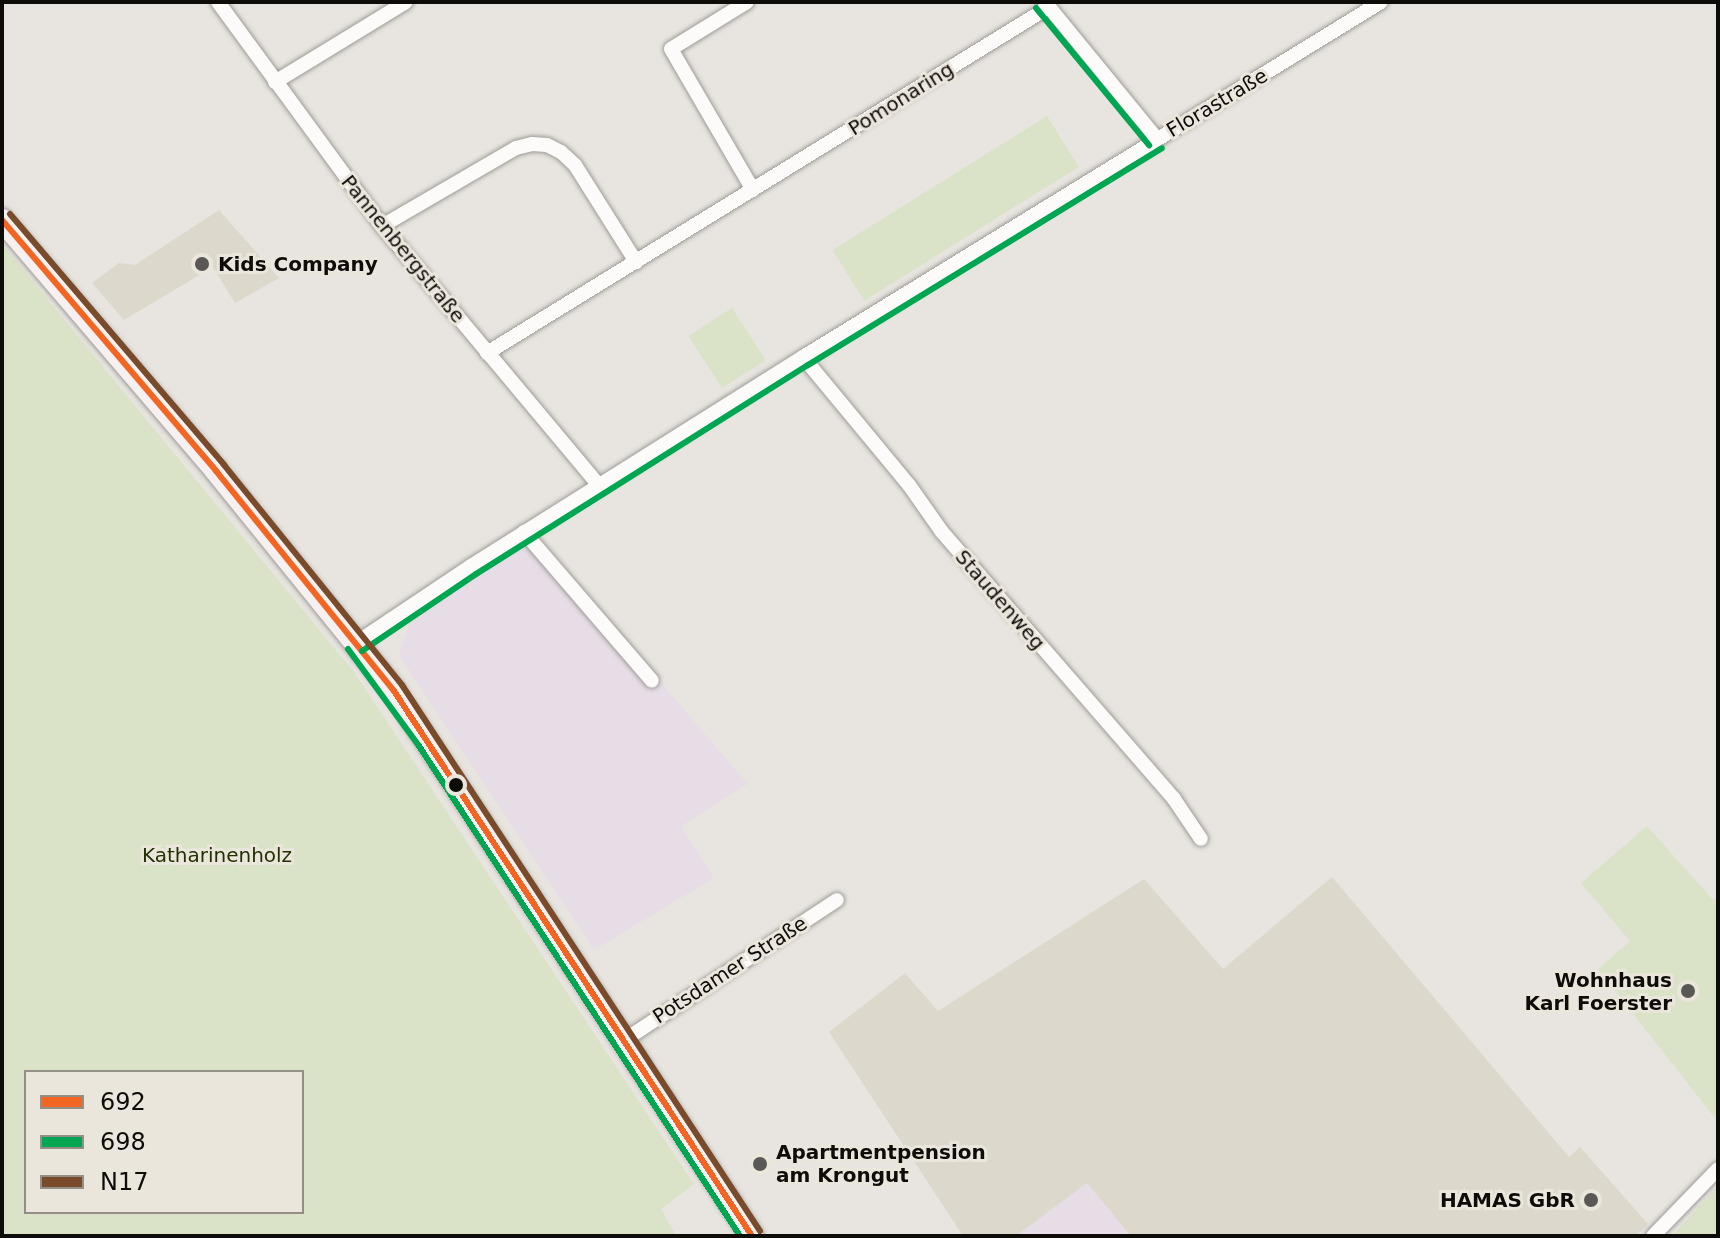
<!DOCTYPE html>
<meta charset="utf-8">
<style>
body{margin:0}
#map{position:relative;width:1720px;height:1238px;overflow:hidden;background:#e8e5e0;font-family:"DejaVu Sans",sans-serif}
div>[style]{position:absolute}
.commercial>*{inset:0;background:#e6dde6}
.built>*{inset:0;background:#dcd8cc}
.green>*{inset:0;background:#dae2c8;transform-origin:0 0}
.roads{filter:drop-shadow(0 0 2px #9e9c98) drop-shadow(0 0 2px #9e9c98)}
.minor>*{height:14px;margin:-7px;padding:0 7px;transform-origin:7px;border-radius:7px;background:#fcfbfa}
.primary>*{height:22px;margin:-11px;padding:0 11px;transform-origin:11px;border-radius:11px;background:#f6f0f1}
.bus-1>*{height:6px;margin:-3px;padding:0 3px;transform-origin:3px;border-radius:3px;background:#f26522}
.bus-2>*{height:6px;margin:-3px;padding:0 3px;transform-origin:3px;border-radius:3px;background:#00a651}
.bus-3>*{height:6px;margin:-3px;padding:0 3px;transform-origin:3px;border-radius:3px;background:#7a4b2a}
.dots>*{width:22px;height:22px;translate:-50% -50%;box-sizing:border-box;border:4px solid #ebe6dc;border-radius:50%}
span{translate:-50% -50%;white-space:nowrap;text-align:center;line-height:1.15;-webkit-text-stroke:6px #ebe6dc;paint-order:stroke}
.street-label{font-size:20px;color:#0e0c09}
.poi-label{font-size:20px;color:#0e0c09;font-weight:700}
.left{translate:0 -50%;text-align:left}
.right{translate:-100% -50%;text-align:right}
.park-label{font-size:20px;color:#233101}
.frame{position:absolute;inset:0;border:4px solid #0e0c09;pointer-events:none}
.legend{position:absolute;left:24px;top:1070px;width:280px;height:144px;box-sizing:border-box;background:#ebe6dc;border:2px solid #938f88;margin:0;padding:10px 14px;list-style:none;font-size:24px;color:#0e0c09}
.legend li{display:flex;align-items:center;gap:16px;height:40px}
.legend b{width:40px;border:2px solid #938f88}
</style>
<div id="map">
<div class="commercial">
<div style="clip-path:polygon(535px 536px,748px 784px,681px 826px,714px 878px,594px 950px,399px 655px,411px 619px)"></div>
<div style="clip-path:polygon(1087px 1183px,1131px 1236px,1016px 1236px)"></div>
</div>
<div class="built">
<div style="clip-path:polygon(219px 210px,279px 278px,235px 303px,213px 267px,124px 320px,92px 283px,119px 263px,135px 265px)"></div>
<div style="clip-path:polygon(1332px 877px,1569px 1157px,1580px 1147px,1648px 1224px,1636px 1236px,1131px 1236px,1087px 1183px,1016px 1236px,963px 1236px,829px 1032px,905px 973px,938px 1011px,1144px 879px,1223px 969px)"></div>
</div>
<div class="green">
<div style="left:1047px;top:116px;width:60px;height:253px;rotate:58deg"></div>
<div style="clip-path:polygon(evenodd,2px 244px,354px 672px,694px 1184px,661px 1209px,676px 1236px,2px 1236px,2px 244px,302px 1072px,302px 1212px,26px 1212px,26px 1072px,302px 1072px)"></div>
<div style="left:732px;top:308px;width:62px;height:52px;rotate:57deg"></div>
<div style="clip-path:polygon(1647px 826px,1713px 900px,1718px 896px,1718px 1122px,1598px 969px,1630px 941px,1581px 883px)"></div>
<div style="clip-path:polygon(1718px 1186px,1718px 1236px,1672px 1236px)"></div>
</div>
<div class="roads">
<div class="minor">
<div style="left:218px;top:2px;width:278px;rotate:53.8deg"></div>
<div style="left:382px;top:226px;width:340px;rotate:50.1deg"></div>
<div style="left:747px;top:2px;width:89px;rotate:148.3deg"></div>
<div style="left:671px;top:49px;width:163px;rotate:59.8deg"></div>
<div style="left:1045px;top:2px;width:177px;rotate:50.7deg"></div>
<div style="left:275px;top:82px;width:153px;rotate:-31.4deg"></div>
<div style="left:382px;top:226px;width:155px;rotate:-30.2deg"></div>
<div style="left:516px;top:148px;width:16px;rotate:-14deg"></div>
<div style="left:532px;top:144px;width:15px;rotate:4deg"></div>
<div style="left:547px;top:145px;width:16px;rotate:27deg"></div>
<div style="left:561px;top:152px;width:19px;rotate:43deg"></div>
<div style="left:575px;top:165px;width:115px;rotate:57.8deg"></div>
<div style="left:487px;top:353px;width:660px;rotate:-31.62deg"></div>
<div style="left:803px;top:357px;width:166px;rotate:50.4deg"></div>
<div style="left:909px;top:485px;width:57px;rotate:54.9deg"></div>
<div style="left:942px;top:532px;width:354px;rotate:49deg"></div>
<div style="left:1174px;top:799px;width:48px;rotate:56deg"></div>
<div style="left:524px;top:532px;width:196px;rotate:49.3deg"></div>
<div style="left:356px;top:643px;width:138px;rotate:-33.8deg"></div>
<div style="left:471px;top:566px;width:392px;rotate:-32.2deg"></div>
<div style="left:803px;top:357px;width:678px;rotate:-31.56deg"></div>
<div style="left:623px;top:1041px;width:256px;rotate:-33.4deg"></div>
<div style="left:1653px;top:1236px;width:93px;rotate:-45.9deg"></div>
</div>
<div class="primary">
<div style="left:2px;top:220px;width:330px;rotate:49.5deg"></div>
<div style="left:216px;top:471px;width:283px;rotate:51deg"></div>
<div style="left:394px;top:691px;width:652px;rotate:56.7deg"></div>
</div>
</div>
<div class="bus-1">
<div style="left:2px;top:220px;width:330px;rotate:49.5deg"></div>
<div style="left:216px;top:471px;width:283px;rotate:51deg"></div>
<div style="left:394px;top:691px;width:652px;rotate:56.7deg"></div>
</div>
<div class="bus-2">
<div style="left:1036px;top:8px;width:178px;rotate:50.5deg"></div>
<div style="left:348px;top:649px;width:120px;rotate:53.8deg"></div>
<div style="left:419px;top:746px;width:586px;rotate:56.77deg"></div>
<div style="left:362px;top:651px;width:138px;rotate:-34deg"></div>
<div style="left:476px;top:574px;width:392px;rotate:-32.2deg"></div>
<div style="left:808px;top:365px;width:415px;rotate:-31.5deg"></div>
</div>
<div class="bus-3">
<div style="left:10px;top:214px;width:330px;rotate:49.5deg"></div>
<div style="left:224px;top:465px;width:283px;rotate:51deg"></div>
<div style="left:402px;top:685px;width:653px;rotate:56.75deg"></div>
</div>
<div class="dots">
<div style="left:202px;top:264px;background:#5a5854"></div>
<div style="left:456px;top:785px;background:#0e0c09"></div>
<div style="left:1688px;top:991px;background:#5a5854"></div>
<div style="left:760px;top:1164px;background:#5a5854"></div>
<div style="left:1591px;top:1200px;background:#5a5854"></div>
</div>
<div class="street-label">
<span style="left:901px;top:99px;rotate:-32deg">Pomonaring</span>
<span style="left:1217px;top:103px;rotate:-31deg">Florastraße</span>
<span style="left:403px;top:249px;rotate:51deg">Pannenbergstraße</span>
<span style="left:1000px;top:600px;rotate:49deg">Staudenweg</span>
<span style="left:730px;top:970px;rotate:-33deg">Potsdamer Straße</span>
</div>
<div class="poi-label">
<span class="left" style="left:218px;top:264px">Kids Company</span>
<span class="right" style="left:1672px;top:992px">Wohnhaus<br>Karl Foerster</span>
<span class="left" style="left:776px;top:1164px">Apartmentpension<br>am Krongut</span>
<span class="right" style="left:1575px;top:1200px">HAMAS GbR</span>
</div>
<div class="park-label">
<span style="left:217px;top:855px">Katharinenholz</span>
</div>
<div class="frame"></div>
<ul class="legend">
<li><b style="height:10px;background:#f26522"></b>692</li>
<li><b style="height:10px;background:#00a651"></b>698</li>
<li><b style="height:10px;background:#7a4b2a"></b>N17</li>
</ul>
</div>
